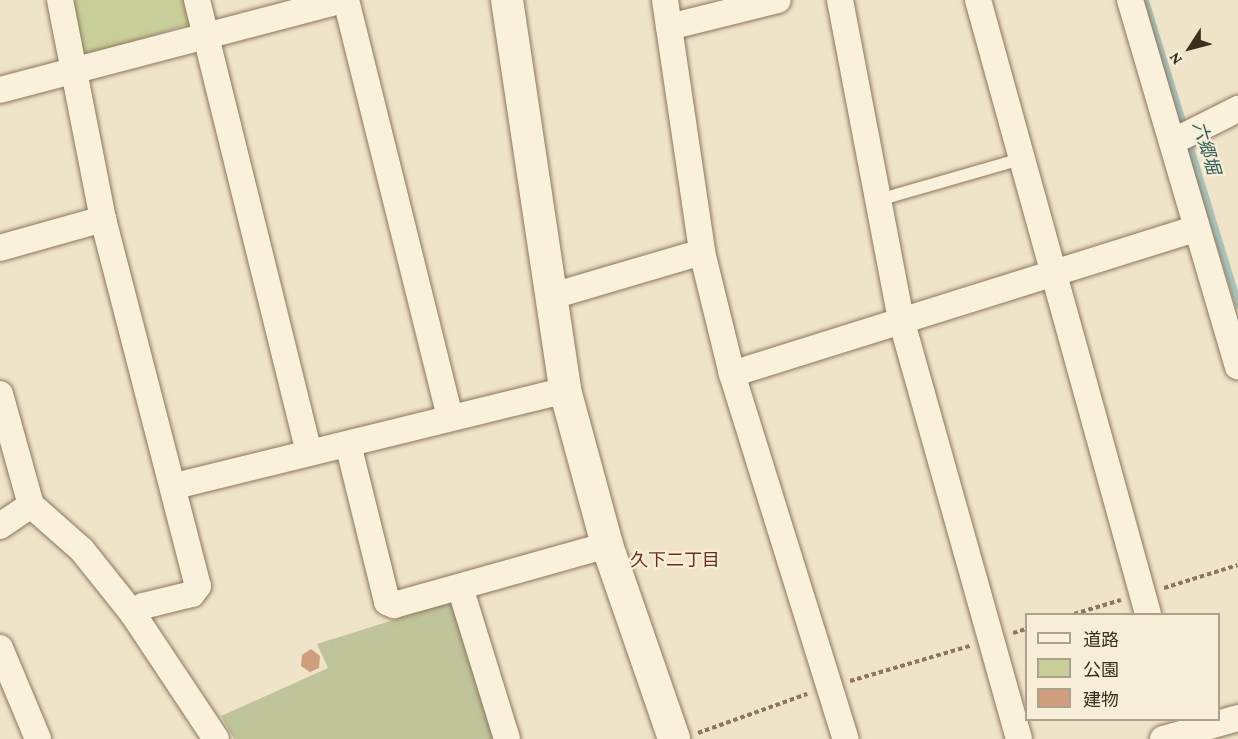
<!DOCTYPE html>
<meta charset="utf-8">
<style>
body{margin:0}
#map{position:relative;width:1238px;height:739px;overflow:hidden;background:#f0e4c8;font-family:"Crimson Pro","Noto Sans JP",serif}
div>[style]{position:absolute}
.green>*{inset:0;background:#c9cf9b}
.cemetery>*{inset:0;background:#bfc49a}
.stream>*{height:7px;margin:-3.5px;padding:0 3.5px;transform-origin:3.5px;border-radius:3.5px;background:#a9c4bc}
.building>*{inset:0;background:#cf9f7d}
.path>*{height:4px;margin-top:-2px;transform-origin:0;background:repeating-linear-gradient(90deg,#8d765c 0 4.5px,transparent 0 7.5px)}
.roads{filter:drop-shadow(0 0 2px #8d765c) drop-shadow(0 0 2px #8d765c)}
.service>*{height:12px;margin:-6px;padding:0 6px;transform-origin:6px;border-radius:6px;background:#faf1dc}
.minor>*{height:26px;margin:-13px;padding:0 13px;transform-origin:13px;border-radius:13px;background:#faf1dc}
.tertiary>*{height:32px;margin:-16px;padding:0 16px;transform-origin:16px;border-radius:16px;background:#faf1dc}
span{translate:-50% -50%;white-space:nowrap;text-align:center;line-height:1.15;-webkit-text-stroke:4.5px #f7eed8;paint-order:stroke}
.water-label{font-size:18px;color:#2f5d5a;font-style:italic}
.neighbourhood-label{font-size:18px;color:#6b2e1e}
.legend{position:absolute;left:1025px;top:613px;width:195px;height:108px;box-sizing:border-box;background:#f7eed8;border:2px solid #ada18e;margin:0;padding:8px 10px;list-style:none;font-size:18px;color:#3d2e20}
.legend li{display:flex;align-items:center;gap:12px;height:30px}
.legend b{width:30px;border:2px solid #ada18e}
.north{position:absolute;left:1160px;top:18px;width:60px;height:60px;-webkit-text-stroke:4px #f7eed8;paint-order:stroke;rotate:234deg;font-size:16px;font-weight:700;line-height:24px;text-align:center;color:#3d2e20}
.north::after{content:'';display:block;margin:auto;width:21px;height:27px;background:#3d2e20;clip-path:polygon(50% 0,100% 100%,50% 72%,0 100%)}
</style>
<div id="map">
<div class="green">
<div style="clip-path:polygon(69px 0,185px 0,190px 24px,86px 56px,78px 50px)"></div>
</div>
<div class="cemetery">
<div style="clip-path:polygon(457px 600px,498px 739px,234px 739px,221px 716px,328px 668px,317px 644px)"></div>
</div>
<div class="stream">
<div style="left:1145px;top:0;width:319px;rotate:73deg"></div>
</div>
<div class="building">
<div style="clip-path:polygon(311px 649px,320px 656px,319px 668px,310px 672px,301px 666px,302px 655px)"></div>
</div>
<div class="path">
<div style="left:1164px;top:588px;width:77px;rotate:-17.3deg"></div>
<div style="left:1074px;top:614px;width:49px;rotate:-16.6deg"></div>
<div style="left:1013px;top:633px;width:14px;rotate:-17deg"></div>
<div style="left:850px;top:681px;width:125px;rotate:-16.3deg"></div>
<div style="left:698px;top:733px;width:116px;rotate:-19.7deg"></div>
</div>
<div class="roads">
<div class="service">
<div style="left:878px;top:200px;width:149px;rotate:-16deg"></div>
</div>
<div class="minor">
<div style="left:60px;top:0;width:223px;rotate:78.9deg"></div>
<div style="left:103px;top:219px;width:379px;rotate:75.5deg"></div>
<div style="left:198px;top:586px;width:10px;rotate:127deg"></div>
<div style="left:192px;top:594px;width:50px;rotate:166.2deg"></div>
<div style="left:143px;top:606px;width:13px;rotate:141deg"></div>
<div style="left:197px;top:0;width:466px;rotate:76.1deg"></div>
<div style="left:346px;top:0;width:430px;rotate:76deg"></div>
<div style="left:665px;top:0;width:255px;rotate:81.6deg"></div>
<div style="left:702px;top:252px;width:126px;rotate:76.2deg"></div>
<div style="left:732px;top:374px;width:382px;rotate:72.7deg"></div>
<div style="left:840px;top:0;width:325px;rotate:79.2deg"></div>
<div style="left:901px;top:319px;width:436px;rotate:74.3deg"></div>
<div style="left:978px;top:0;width:637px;rotate:74.52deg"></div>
<div style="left:1130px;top:0;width:382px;rotate:73.6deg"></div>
<div style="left:669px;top:27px;width:112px;rotate:-13.9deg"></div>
<div style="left:0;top:90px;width:355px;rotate:-14.7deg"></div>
<div style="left:1172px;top:142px;width:74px;rotate:-26.6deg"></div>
<div style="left:0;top:248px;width:107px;rotate:-15.7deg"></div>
<div style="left:549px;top:297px;width:159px;rotate:-16.4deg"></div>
<div style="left:732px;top:374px;width:486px;rotate:-17.4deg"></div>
<div style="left:0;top:394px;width:115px;rotate:74.4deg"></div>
<div style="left:31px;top:505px;width:68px;rotate:41.4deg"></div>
<div style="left:82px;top:550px;width:82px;rotate:51.4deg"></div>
<div style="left:133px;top:614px;width:150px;rotate:56.4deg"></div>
<div style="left:348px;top:444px;width:163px;rotate:76.1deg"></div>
<div style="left:387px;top:602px;width:8px;rotate:23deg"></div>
<div style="left:394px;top:605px;width:221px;rotate:-15.7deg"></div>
<div style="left:175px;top:486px;width:402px;rotate:-13.8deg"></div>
<div style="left:0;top:526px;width:37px;rotate:-34deg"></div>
<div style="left:460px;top:587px;width:159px;rotate:72.8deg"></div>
<div style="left:0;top:648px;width:99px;rotate:67.3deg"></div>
<div style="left:1163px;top:739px;width:78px;rotate:-15.6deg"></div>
</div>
<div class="tertiary">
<div style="left:507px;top:0;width:394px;rotate:81.5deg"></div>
<div style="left:565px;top:390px;width:161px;rotate:74.8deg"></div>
<div style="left:607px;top:545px;width:205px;rotate:70.9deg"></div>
</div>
</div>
<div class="water-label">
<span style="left:1206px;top:148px;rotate:73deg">六郷堀</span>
</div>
<div class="neighbourhood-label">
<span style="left:675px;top:560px">久下二丁目</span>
</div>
<ul class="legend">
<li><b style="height:8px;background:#faf1dc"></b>道路</li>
<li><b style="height:16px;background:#c9cf9b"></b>公園</li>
<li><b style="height:16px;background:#cf9f7d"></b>建物</li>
</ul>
<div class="north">N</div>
</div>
